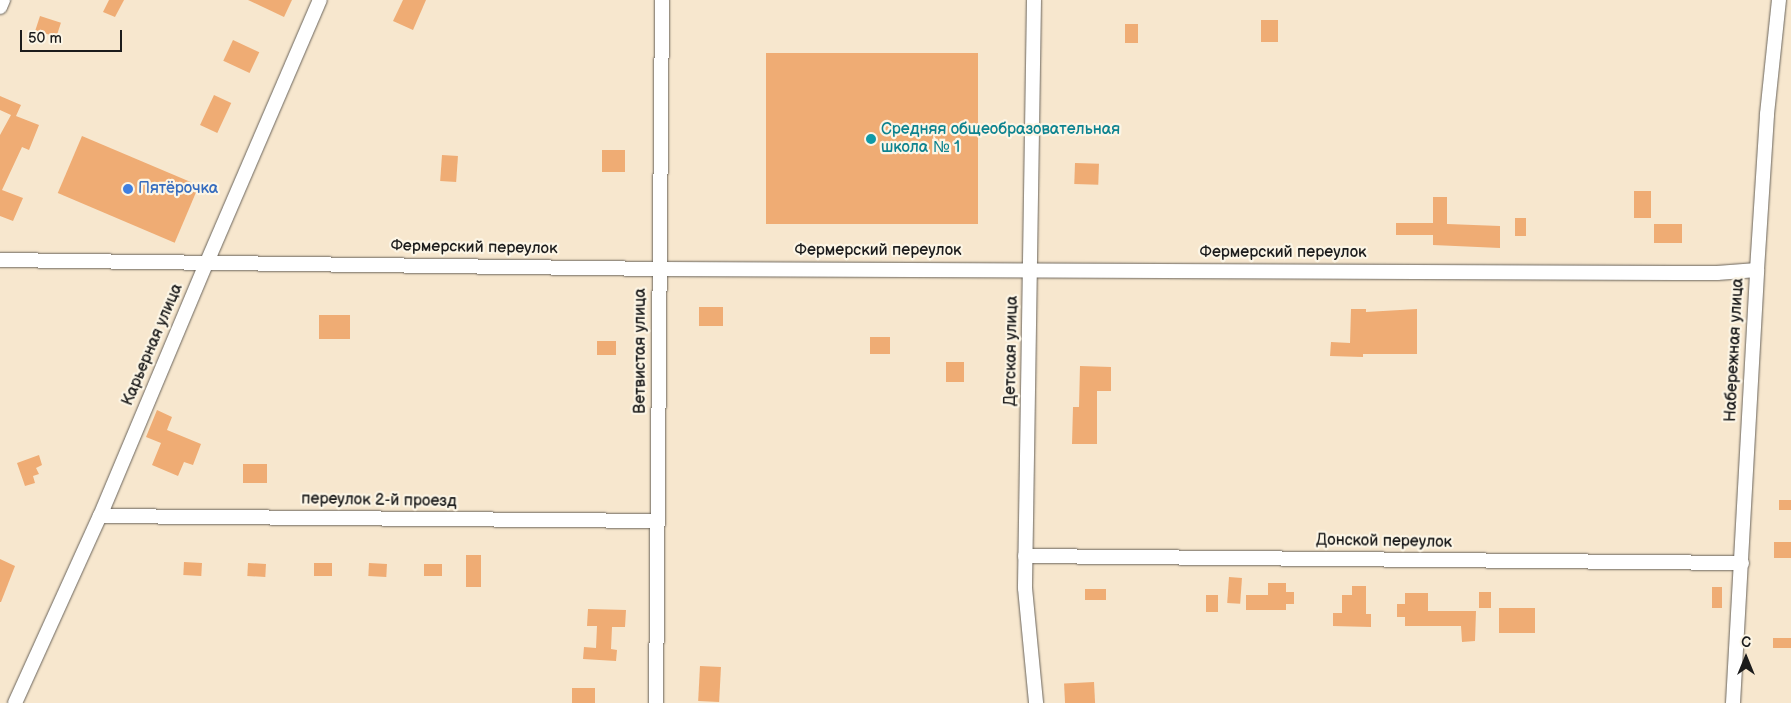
<!DOCTYPE html>
<meta charset="utf-8">
<style>
body{margin:0}
#map{position:relative;width:1791px;height:703px;overflow:hidden;background:#f7e7ce;font-family:"Balsamiq Sans",sans-serif}
div>[style]{position:absolute}
.building>*{inset:0;background:#efac74;transform-origin:0 0}
.roads{filter:drop-shadow(0 0 1px #69635a) drop-shadow(0 0 1px #69635a)}
.minor>*{height:14px;margin:-7px;padding:0 7px;transform-origin:7px;border-radius:7px;background:#fff}
.dots>*{width:14px;height:14px;translate:-50% -50%;box-sizing:border-box;border:2px solid #fcf5e5;border-radius:50%}
span{translate:-50% -50%;white-space:nowrap;text-align:center;line-height:1.15;-webkit-text-stroke:4.5px #fcf5e5;paint-order:stroke}
.culture-label{font-size:16px;color:#0d838f}
.left{translate:0 -50%;text-align:left}
.shop-label{font-size:16px;color:#366cbe}
.street-label{font-size:16px;color:#1c1c1c}
.north{position:absolute;left:1721px;top:633px;width:50px;height:50px;-webkit-text-stroke:4px #fcf5e5;paint-order:stroke;rotate:0deg;font-size:14px;font-weight:700;line-height:20px;text-align:center;color:#1c1c1c}
.north::after{content:'';display:block;margin:auto;width:18px;height:22px;background:#1c1c1c;clip-path:polygon(50% 0,100% 100%,50% 72%,0 100%)}
.scale{position:absolute;left:20px;top:30px;width:102px;height:22px;box-sizing:border-box;border:2px solid #1c1c1c;border-top:0;padding-left:6px;font-size:15px;line-height:18px;white-space:nowrap;color:#1c1c1c;-webkit-text-stroke:4px #fcf5e5;paint-order:stroke}
</style>
<div id="map">
<div class="building">
<div style="clip-path:polygon(109px 0,124px 0,115px 17px,103px 12px)"></div>
<div style="clip-path:polygon(248px 0,292px 0,284px 17px)"></div>
<div style="clip-path:polygon(403px 0,426px 0,413px 30px,393px 21px)"></div>
<div style="left:40px;top:16px;width:22px;height:15px;rotate:18deg"></div>
<div style="left:1261px;top:20px;width:17px;height:22px"></div>
<div style="left:1125px;top:24px;width:13px;height:19px"></div>
<div style="left:233px;top:40px;width:29px;height:23px;rotate:25deg"></div>
<div style="left:766px;top:53px;width:212px;height:171px"></div>
<div style="left:214px;top:95px;width:19px;height:33px;rotate:25deg"></div>
<div style="clip-path:polygon(0 96px,21px 105px,16px 116px,39px 125px,29px 150px,22px 147px,2px 190px,23px 198px,13px 221px,0 216px,0 135px,11px 115px,0 110px)"></div>
<div style="left:82px;top:136px;width:127px;height:62px;rotate:23deg"></div>
<div style="left:602px;top:150px;width:23px;height:22px"></div>
<div style="left:442px;top:155px;width:16px;height:26px;rotate:4deg"></div>
<div style="left:1075px;top:163px;width:24px;height:21px;rotate:2deg"></div>
<div style="left:1634px;top:191px;width:17px;height:27px"></div>
<div style="clip-path:polygon(1433px 197px,1447px 197px,1447px 224px,1500px 226px,1500px 248px,1433px 245px,1433px 235px,1396px 235px,1396px 223px,1433px 223px)"></div>
<div style="left:1515px;top:218px;width:11px;height:18px"></div>
<div style="left:1654px;top:224px;width:28px;height:19px"></div>
<div style="left:699px;top:307px;width:24px;height:19px"></div>
<div style="clip-path:polygon(1351px 309px,1366px 309px,1366px 312px,1417px 309px,1417px 354px,1363px 354px,1363px 357px,1330px 356px,1331px 342px,1350px 343px)"></div>
<div style="left:319px;top:315px;width:31px;height:24px"></div>
<div style="left:870px;top:337px;width:20px;height:17px"></div>
<div style="left:597px;top:341px;width:19px;height:14px"></div>
<div style="left:946px;top:362px;width:18px;height:20px"></div>
<div style="clip-path:polygon(1080px 366px,1111px 367px,1111px 391px,1097px 391px,1097px 444px,1072px 444px,1073px 407px,1079px 407px)"></div>
<div style="clip-path:polygon(157px 410px,172px 417px,167px 430px,201px 444px,193px 465px,184px 462px,178px 476px,152px 465px,161px 443px,146px 437px)"></div>
<div style="clip-path:polygon(39px 455px,42px 465px,36px 468px,39px 474px,33px 476px,35px 483px,25px 486px,17px 463px)"></div>
<div style="left:243px;top:464px;width:24px;height:19px"></div>
<div style="left:1791px;top:500px;width:10px;height:12px;rotate:90deg"></div>
<div style="left:1791px;top:542px;width:16px;height:17px;rotate:90deg"></div>
<div style="left:466px;top:555px;width:15px;height:32px"></div>
<div style="clip-path:polygon(0 559px,15px 566px,1px 602px,0 602px)"></div>
<div style="left:184px;top:562px;width:18px;height:13px;rotate:3deg"></div>
<div style="left:248px;top:563px;width:18px;height:13px;rotate:3deg"></div>
<div style="left:314px;top:563px;width:18px;height:13px"></div>
<div style="left:369px;top:563px;width:18px;height:13px;rotate:3deg"></div>
<div style="left:424px;top:564px;width:18px;height:12px"></div>
<div style="left:1229px;top:577px;width:13px;height:26px;rotate:4deg"></div>
<div style="clip-path:polygon(1268px 583px,1286px 583px,1286px 592px,1294px 592px,1294px 604px,1286px 604px,1286px 610px,1246px 610px,1246px 595px,1268px 595px)"></div>
<div style="clip-path:polygon(1352px 586px,1366px 586px,1366px 614px,1371px 614px,1371px 627px,1333px 626px,1333px 613px,1342px 613px,1342px 595px,1352px 595px)"></div>
<div style="left:1712px;top:587px;width:10px;height:21px"></div>
<div style="left:1085px;top:589px;width:21px;height:11px"></div>
<div style="left:1479px;top:592px;width:12px;height:16px"></div>
<div style="clip-path:polygon(1405px 593px,1428px 593px,1428px 611px,1476px 611px,1475px 641px,1462px 642px,1461px 626px,1405px 626px,1405px 617px,1397px 617px,1397px 604px,1405px 604px)"></div>
<div style="left:1206px;top:595px;width:12px;height:17px"></div>
<div style="left:1499px;top:608px;width:36px;height:25px"></div>
<div style="clip-path:polygon(588px 609px,626px 610px,625px 627px,612px 627px,611px 649px,617px 650px,616px 661px,583px 659px,584px 647px,596px 648px,597px 626px,587px 626px)"></div>
<div style="left:1773px;top:638px;width:18px;height:10px"></div>
<div style="left:700px;top:666px;width:21px;height:35px;rotate:3deg"></div>
<div style="left:1094px;top:682px;width:21px;height:30px;rotate:87deg"></div>
<div style="left:572px;top:688px;width:23px;height:15px"></div>
</div>
<div class="roads">
<div class="minor">
<div style="left:1034px;top:0;width:588px;rotate:90.88deg"></div>
<div style="left:1025px;top:588px;width:116px;rotate:84.5deg"></div>
<div style="left:0;top:7px;width:8px;rotate:-67deg"></div>
<div style="left:0;top:260px;width:659px;rotate:0.78deg"></div>
<div style="left:659px;top:269px;width:1058px;rotate:0.22deg"></div>
<div style="left:1717px;top:273px;width:40px;rotate:-4.3deg"></div>
<div style="left:100px;top:516px;width:557px;rotate:0.51deg"></div>
<div style="left:1025px;top:556px;width:717px;rotate:0.56deg"></div>
<div style="left:15px;top:703px;width:205px;rotate:-65.6deg"></div>
<div style="left:100px;top:516px;width:276px;rotate:-67.2deg"></div>
<div style="left:207px;top:262px;width:285px;rotate:-66.7deg"></div>
<div style="left:656px;top:703px;width:703px;rotate:-89.51deg"></div>
<div style="left:1733px;top:703px;width:434px;rotate:-86.8deg"></div>
<div style="left:1757px;top:270px;width:156px;rotate:-86.3deg"></div>
<div style="left:1767px;top:114px;width:115px;rotate:-84deg"></div>
</div>
</div>
<div class="dots">
<div style="left:871px;top:139px;background:#0f9aa8"></div>
<div style="left:128px;top:189px;background:#3f7fe0"></div>
</div>
<div class="culture-label">
<span class="left" style="left:881px;top:139px">Средняя общеобразовательная<br>школа № 1</span>
</div>
<div class="shop-label">
<span class="left" style="left:138px;top:189px">Пятёрочка</span>
</div>
<div class="street-label">
<span style="left:474px;top:248px;rotate:1deg">Фермерский переулок</span>
<span style="left:878px;top:251px">Фермерский переулок</span>
<span style="left:1283px;top:253px">Фермерский переулок</span>
<span style="left:153px;top:345px;rotate:-67deg">Карьерная улица</span>
<span style="left:1735px;top:350px;rotate:-87deg">Набережная улица</span>
<span style="left:641px;top:351px;rotate:-90deg">Ветвистая улица</span>
<span style="left:1012px;top:351px;rotate:-89deg">Детская улица</span>
<span style="left:379px;top:501px;rotate:1deg">переулок 2-й проезд</span>
<span style="left:1384px;top:542px;rotate:1deg">Донской переулок</span>
</div>
<div class="north">С</div>
<div class="scale">50 m</div>
</div>
